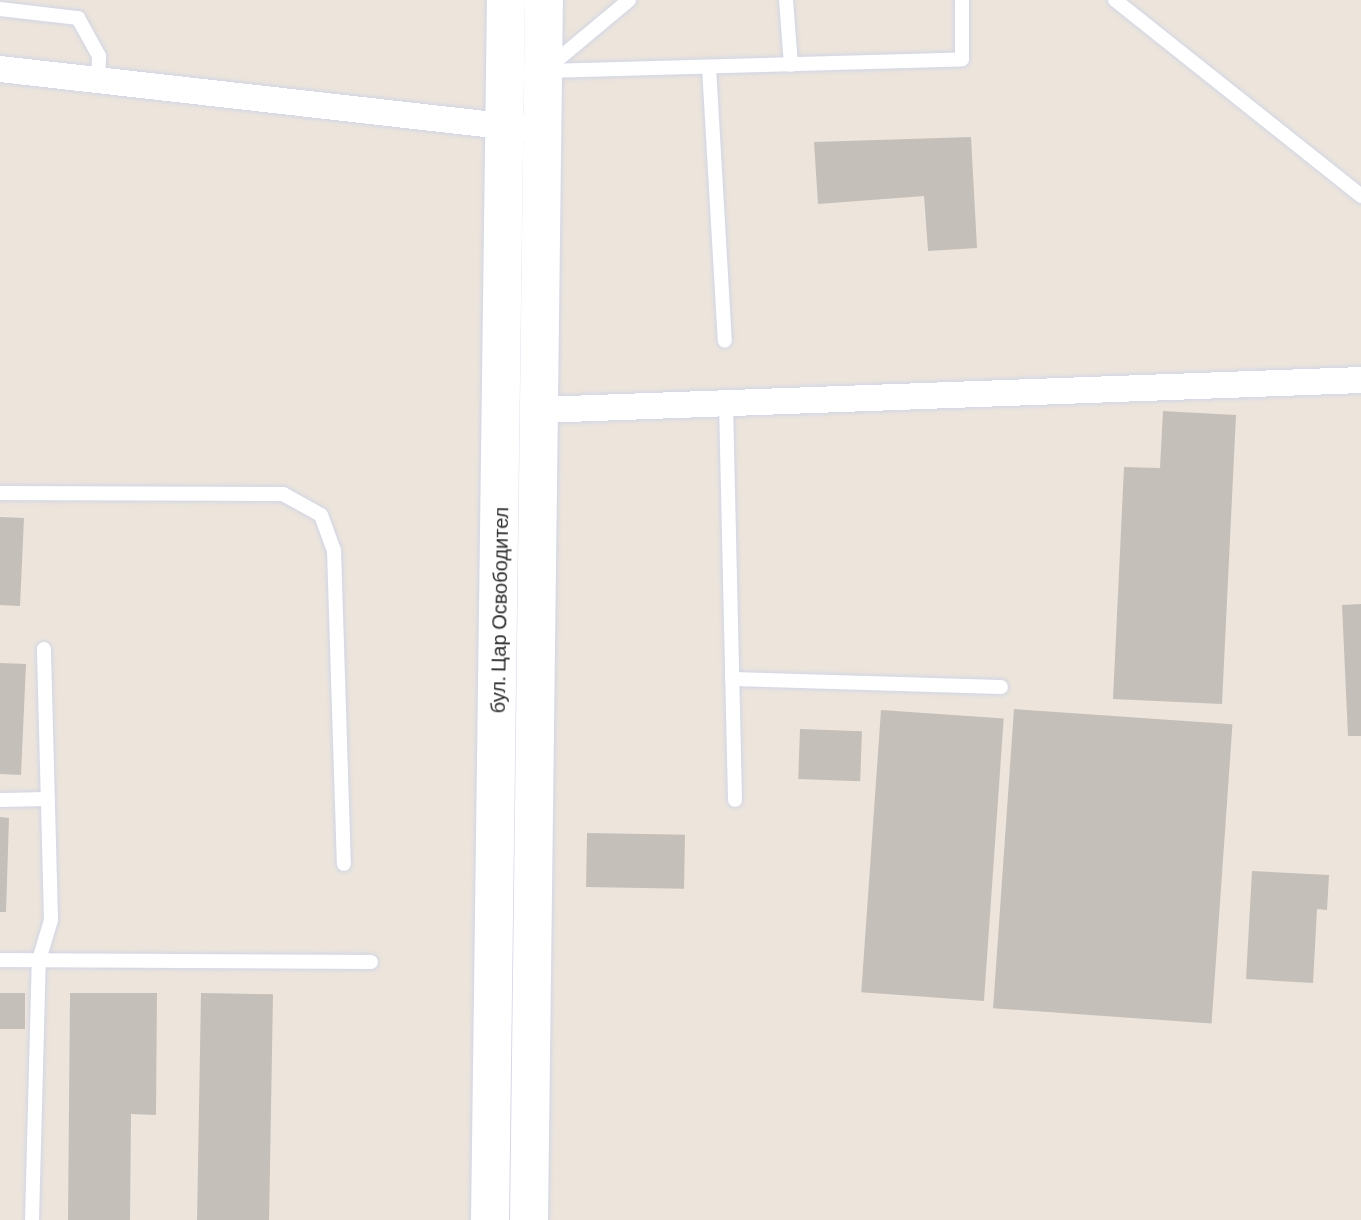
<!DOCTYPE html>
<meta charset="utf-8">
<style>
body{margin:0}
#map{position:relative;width:1361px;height:1220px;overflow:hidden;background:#ede5dc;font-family:"Archivo Narrow",sans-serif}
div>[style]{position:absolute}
.building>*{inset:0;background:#c5bfb9;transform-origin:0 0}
.roads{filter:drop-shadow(0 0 2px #d1d5e4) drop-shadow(0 0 2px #d1d5e4)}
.service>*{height:14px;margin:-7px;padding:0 7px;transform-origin:7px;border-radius:7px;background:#fff}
.minor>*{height:26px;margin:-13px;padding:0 13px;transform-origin:13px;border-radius:13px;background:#fff}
.secondary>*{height:38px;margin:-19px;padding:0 19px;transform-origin:19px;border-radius:19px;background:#fff}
span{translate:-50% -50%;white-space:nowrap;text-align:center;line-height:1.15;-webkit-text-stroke:8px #fff;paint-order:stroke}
.street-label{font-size:20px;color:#2b2b2b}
</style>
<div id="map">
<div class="building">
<div style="clip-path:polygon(971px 137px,977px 248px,928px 251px,924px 196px,818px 204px,814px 142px)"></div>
<div style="clip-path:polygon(1163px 411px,1236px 415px,1222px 704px,1113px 699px,1124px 467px,1160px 468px)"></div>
<div style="clip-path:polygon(0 517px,24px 518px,20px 606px,0 605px)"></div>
<div style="clip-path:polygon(1361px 604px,1361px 736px,1348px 736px,1342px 605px)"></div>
<div style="clip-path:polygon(0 663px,26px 664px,21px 775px,0 774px)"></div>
<div style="left:1014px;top:709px;width:219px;height:300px;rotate:4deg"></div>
<div style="left:881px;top:710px;width:123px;height:283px;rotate:4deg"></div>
<div style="left:800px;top:729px;width:62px;height:50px;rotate:2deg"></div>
<div style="clip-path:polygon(0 817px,9px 818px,6px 912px,0 912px)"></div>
<div style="left:587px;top:833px;width:98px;height:54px;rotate:1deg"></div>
<div style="clip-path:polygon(1252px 871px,1329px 875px,1327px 910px,1317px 909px,1313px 983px,1246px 979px)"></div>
<div style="left:0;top:993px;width:25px;height:36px"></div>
<div style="clip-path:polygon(70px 993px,157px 993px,156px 1115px,131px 1114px,130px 1220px,68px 1220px)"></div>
<div style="left:201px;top:993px;width:72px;height:227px;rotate:1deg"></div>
</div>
<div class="roads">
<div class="service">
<div style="left:629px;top:0;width:111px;rotate:140.1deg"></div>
<div style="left:544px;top:71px;width:418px;rotate:-1.6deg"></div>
<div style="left:962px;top:59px;width:59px;rotate:-90deg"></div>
<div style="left:786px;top:0;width:65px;rotate:85.6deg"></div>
<div style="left:1115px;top:0;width:315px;rotate:38.5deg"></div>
<div style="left:0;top:9px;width:79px;rotate:6.6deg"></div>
<div style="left:78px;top:18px;width:43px;rotate:61.1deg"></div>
<div style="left:99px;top:56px;width:24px;rotate:92deg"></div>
<div style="left:709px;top:67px;width:274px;rotate:86.7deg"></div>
<div style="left:726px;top:403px;width:397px;rotate:88.7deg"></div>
<div style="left:0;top:493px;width:283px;rotate:0.2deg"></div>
<div style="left:283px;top:494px;width:43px;rotate:28.9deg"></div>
<div style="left:321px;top:515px;width:37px;rotate:70deg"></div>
<div style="left:334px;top:550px;width:314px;rotate:88.2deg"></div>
<div style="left:732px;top:679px;width:269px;rotate:1.7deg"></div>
<div style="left:0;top:800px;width:48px;rotate:-1.2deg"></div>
<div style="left:0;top:960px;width:371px;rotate:0.3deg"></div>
<div style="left:32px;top:1220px;width:260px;rotate:-88.5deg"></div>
<div style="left:39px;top:960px;width:42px;rotate:-73.3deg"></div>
<div style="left:51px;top:920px;width:271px;rotate:-91.5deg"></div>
</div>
<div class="minor">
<div style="left:0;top:69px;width:523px;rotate:6.47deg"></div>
<div style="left:540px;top:410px;width:822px;rotate:-2.09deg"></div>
</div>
<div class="secondary">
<div style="left:490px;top:1220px;width:1220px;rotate:-89.25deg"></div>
<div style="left:529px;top:1220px;width:1220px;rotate:-89.3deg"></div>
</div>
</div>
<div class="street-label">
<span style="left:499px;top:610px;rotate:-89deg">бул. Цар Освободител</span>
</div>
</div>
